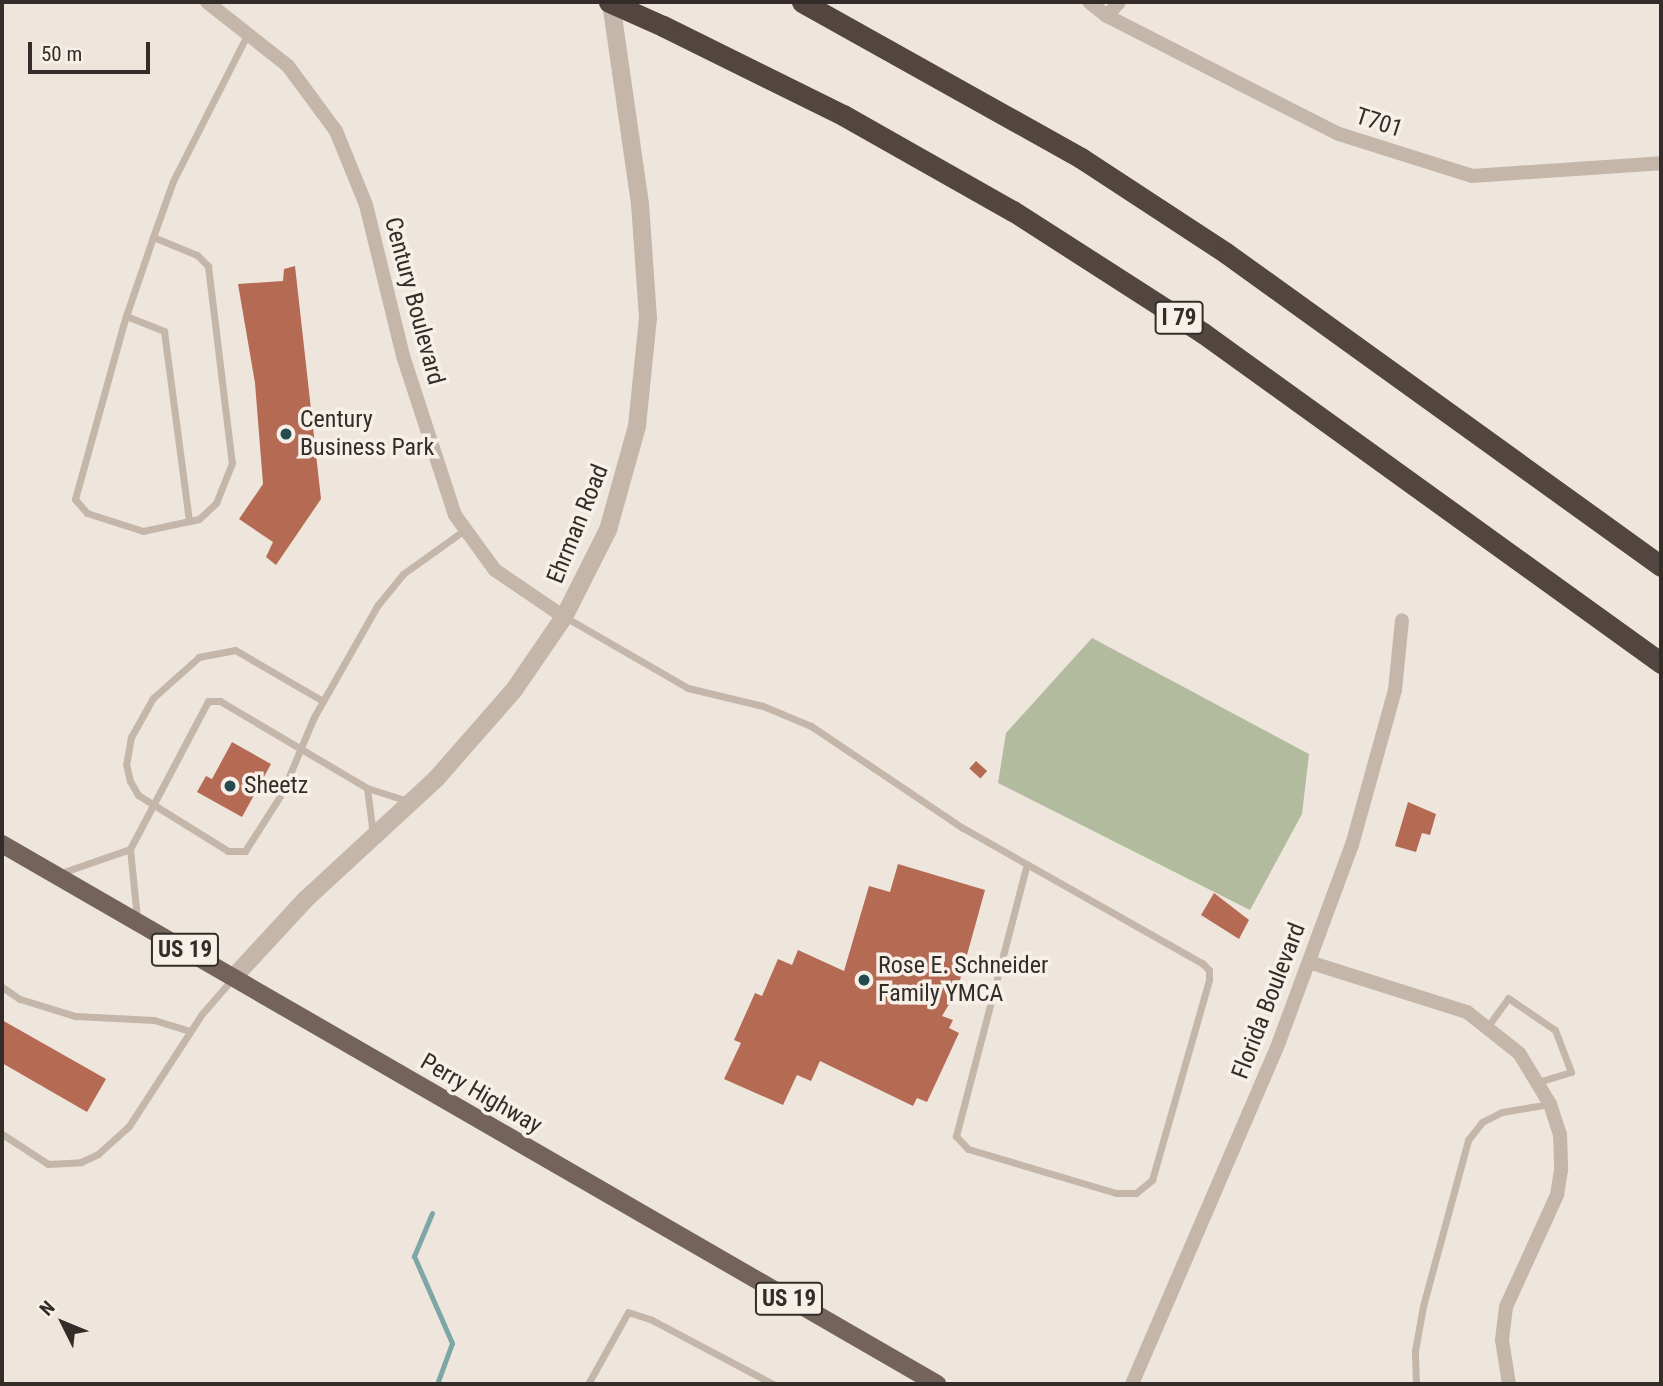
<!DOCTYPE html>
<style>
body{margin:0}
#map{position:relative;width:1663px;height:1386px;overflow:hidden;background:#eee6dc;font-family:"Roboto Condensed",sans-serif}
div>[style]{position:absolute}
.green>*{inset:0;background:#b2bb9e}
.stream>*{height:5px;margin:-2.5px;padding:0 2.5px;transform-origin:2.5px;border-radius:2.5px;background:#7fa6a7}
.building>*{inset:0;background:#b56a53;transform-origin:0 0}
.service>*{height:7px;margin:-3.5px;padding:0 3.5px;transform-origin:3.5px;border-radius:3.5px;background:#c5b6aa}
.minor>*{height:14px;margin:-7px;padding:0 7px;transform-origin:7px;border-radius:7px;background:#c5b6aa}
.tertiary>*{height:18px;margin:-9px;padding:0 9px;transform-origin:9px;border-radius:9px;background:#c5b6aa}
.primary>*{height:18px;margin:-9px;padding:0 9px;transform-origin:9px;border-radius:9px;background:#73635b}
.motorway>*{height:21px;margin:-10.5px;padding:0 10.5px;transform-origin:10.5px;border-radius:10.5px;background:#534641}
.motorway-bridge>*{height:21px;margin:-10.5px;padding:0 10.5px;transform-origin:10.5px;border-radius:10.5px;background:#534641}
.dots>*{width:19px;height:19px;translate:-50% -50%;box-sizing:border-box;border:4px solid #f7f0e8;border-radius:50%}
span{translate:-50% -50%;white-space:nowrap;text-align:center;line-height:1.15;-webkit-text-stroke:7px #f7f0e8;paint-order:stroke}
.shield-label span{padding:2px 5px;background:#f7f0e8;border:2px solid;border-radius:5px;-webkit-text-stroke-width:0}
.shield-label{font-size:23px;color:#332c28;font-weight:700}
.street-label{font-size:24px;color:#332c28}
.poi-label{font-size:24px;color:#332c28}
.left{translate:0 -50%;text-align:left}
.frame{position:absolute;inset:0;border:4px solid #332c28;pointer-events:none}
.north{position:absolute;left:28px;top:1288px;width:70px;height:70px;-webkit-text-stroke:5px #f7f0e8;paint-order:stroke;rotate:313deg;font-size:19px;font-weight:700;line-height:28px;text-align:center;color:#332c28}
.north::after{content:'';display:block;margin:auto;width:24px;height:32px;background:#332c28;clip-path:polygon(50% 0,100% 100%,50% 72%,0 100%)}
.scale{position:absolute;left:28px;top:42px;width:122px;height:32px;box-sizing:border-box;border:4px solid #332c28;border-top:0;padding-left:9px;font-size:21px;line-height:24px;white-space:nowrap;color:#332c28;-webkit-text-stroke:5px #f7f0e8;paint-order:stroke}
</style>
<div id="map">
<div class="green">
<div style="clip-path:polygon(1092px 638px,1309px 754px,1302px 814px,1250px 910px,998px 783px,1006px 733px)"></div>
</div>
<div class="stream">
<div style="left:432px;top:1213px;width:47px;rotate:112.7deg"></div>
<div style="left:414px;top:1256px;width:95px;rotate:66.4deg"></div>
<div style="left:452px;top:1343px;width:44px;rotate:110.1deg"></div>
</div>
<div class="building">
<div style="clip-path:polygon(295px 266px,321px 499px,276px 565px,266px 557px,273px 542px,239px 519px,263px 484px,255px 383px,238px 284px,283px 281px,284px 269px)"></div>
<div style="clip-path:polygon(232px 742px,271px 764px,242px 817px,197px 792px,206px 776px,212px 779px)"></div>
<div style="left:976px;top:761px;width:15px;height:10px;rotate:42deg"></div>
<div style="clip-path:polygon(1408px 802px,1436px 814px,1430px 835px,1422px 833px,1416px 852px,1395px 846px)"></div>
<div style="clip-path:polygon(898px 864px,985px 890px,957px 991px,942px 1016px,953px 1020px,949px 1028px,959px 1033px,927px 1102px,917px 1098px,913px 1106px,820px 1061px,811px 1081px,797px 1075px,783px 1105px,724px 1079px,741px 1043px,734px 1040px,755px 993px,762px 996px,778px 959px,792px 965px,798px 950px,844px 971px,869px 886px,890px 892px)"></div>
<div style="clip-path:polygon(1214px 893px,1249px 920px,1239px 939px,1201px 915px)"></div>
<div style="clip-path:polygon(2px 1020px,106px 1079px,87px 1112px,2px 1063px)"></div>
</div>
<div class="service">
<div style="left:153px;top:237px;width:48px;rotate:22.2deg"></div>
<div style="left:197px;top:255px;width:16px;rotate:45deg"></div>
<div style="left:208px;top:266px;width:198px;rotate:83.1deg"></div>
<div style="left:232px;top:463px;width:43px;rotate:111.8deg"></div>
<div style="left:216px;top:503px;width:23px;rotate:137deg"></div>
<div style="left:199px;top:519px;width:57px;rotate:167.9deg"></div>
<div style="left:143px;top:531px;width:59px;rotate:-162.2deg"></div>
<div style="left:87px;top:513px;width:18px;rotate:-131deg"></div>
<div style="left:75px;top:499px;width:180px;rotate:-74.5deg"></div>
<div style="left:123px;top:326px;width:10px;rotate:-73deg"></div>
<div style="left:126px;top:316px;width:83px;rotate:-71.1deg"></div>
<div style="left:153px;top:237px;width:59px;rotate:-70.3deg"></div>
<div style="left:173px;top:181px;width:164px;rotate:-63.1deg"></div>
<div style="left:126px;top:316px;width:41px;rotate:21.5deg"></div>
<div style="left:164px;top:331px;width:192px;rotate:82.5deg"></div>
<div style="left:565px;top:617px;width:142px;rotate:30deg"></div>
<div style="left:688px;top:688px;width:77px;rotate:13.5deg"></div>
<div style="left:763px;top:706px;width:52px;rotate:22.6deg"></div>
<div style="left:811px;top:726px;width:183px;rotate:33.9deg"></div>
<div style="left:963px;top:828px;width:276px;rotate:29.5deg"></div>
<div style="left:1203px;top:964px;width:8px;rotate:45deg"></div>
<div style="left:1209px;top:970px;width:10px;rotate:90deg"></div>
<div style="left:1209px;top:980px;width:208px;rotate:105.9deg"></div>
<div style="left:1152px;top:1180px;width:21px;rotate:141deg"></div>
<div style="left:1136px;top:1193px;width:20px;rotate:180deg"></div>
<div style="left:1116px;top:1193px;width:154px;rotate:-163.4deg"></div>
<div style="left:968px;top:1149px;width:18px;rotate:-133deg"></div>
<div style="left:956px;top:1136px;width:281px;rotate:-75.4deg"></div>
<div style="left:323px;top:701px;width:102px;rotate:-149.9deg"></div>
<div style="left:235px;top:650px;width:37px;rotate:169deg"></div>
<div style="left:199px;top:657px;width:62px;rotate:138.3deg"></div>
<div style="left:153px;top:698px;width:45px;rotate:119.4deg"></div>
<div style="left:131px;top:737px;width:27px;rotate:100deg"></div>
<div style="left:126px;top:764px;width:17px;rotate:77deg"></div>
<div style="left:130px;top:781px;width:16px;rotate:60deg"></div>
<div style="left:138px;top:795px;width:106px;rotate:31.9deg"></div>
<div style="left:228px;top:851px;width:17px"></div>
<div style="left:245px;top:851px;width:69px;rotate:-57.5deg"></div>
<div style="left:282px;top:793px;width:82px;rotate:-67.2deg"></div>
<div style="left:314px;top:717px;width:128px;rotate:-60.4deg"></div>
<div style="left:377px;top:606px;width:41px;rotate:-50.9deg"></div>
<div style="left:403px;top:574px;width:74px;rotate:-35.6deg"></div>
<div style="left:367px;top:788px;width:47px;rotate:82.7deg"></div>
<div style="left:130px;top:849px;width:167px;rotate:-62.2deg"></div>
<div style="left:208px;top:701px;width:12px"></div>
<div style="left:220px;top:701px;width:171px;rotate:30.6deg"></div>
<div style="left:367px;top:788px;width:43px;rotate:17.6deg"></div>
<div style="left:58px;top:874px;width:76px;rotate:-19.1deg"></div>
<div style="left:130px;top:849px;width:69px;rotate:84.2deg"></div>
<div style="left:2px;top:987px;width:22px;rotate:34deg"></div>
<div style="left:20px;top:999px;width:58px;rotate:17.2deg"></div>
<div style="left:75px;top:1016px;width:79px;rotate:2.9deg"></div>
<div style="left:154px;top:1020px;width:38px;rotate:17deg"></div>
<div style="left:1488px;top:1026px;width:34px;rotate:-54deg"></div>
<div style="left:1508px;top:998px;width:57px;rotate:34.2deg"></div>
<div style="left:1555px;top:1030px;width:45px;rotate:69.1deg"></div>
<div style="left:1571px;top:1072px;width:34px;rotate:163deg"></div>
<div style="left:2px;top:1134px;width:55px;rotate:33.1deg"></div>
<div style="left:48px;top:1164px;width:33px;rotate:-3deg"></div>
<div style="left:81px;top:1162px;width:19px;rotate:-25deg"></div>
<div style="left:98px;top:1154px;width:42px;rotate:-42.1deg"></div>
<div style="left:129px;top:1126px;width:132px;rotate:-57deg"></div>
<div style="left:201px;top:1015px;width:49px;rotate:-49.1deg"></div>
<div style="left:588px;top:1384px;width:82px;rotate:-60.9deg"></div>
<div style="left:628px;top:1312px;width:25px;rotate:18deg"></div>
<div style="left:652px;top:1320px;width:137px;rotate:27.9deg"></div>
<div style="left:1416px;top:1384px;width:33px;rotate:-92deg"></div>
<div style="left:1415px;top:1351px;width:46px;rotate:-79.9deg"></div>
<div style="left:1423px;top:1306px;width:172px;rotate:-74.8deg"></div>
<div style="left:1468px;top:1140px;width:23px;rotate:-52deg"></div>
<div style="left:1482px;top:1122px;width:22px;rotate:-27deg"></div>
<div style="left:1502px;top:1112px;width:49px;rotate:-9.5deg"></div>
</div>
<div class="minor">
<div style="left:207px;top:2px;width:103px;rotate:38.3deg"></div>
<div style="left:288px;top:66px;width:81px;rotate:53.6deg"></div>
<div style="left:336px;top:131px;width:80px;rotate:67.9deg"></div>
<div style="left:366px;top:205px;width:155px;rotate:76.2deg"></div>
<div style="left:403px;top:356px;width:167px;rotate:71.9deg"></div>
<div style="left:455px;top:515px;width:68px;rotate:54deg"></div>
<div style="left:495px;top:570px;width:83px;rotate:34.3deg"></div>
<div style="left:1089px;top:2px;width:23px;rotate:38deg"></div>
<div style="left:1107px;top:16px;width:260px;rotate:27deg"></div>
<div style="left:1339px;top:134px;width:139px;rotate:17.5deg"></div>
<div style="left:1472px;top:176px;width:189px;rotate:-3.9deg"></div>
<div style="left:1107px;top:16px;width:18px;rotate:-49deg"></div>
<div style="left:1309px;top:962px;width:166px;rotate:17.6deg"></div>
<div style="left:1467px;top:1012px;width:66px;rotate:38.3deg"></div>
<div style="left:1519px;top:1053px;width:60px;rotate:58.7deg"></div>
<div style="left:1550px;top:1104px;width:32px;rotate:72deg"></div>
<div style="left:1560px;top:1134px;width:36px;rotate:88deg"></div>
<div style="left:1561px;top:1170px;width:25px;rotate:99deg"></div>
<div style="left:1557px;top:1195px;width:123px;rotate:114.5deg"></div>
<div style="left:1506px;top:1307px;width:33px;rotate:97deg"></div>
<div style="left:1502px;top:1340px;width:45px;rotate:81deg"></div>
<div style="left:1132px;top:1384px;width:372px;rotate:-66.7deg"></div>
<div style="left:1279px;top:1042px;width:210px;rotate:-69.7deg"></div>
<div style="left:1352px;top:845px;width:161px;rotate:-74.5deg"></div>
<div style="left:1395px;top:690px;width:70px;rotate:-84.3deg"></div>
</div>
<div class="tertiary">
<div style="left:233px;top:978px;width:108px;rotate:-47.3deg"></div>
<div style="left:306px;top:899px;width:177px;rotate:-42.7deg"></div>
<div style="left:436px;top:779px;width:118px;rotate:-48.8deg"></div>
<div style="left:514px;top:690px;width:88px;rotate:-55.6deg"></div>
<div style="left:564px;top:617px;width:97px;rotate:-63.2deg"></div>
<div style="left:608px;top:530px;width:108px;rotate:-74.4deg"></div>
<div style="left:637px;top:426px;width:109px;rotate:-84.2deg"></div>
<div style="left:648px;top:318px;width:114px;rotate:-94deg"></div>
<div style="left:640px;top:204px;width:204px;rotate:-98.2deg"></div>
</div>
<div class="primary">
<div style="left:2px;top:844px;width:1080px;rotate:30.01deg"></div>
</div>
<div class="motorway">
<div style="left:802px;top:2px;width:320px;rotate:29.2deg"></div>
<div style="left:1081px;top:158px;width:173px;rotate:33.2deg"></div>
<div style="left:1226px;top:253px;width:536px;rotate:35.74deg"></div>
<div style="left:663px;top:26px;width:201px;rotate:26.3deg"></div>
<div style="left:843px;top:115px;width:195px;rotate:29.5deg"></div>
<div style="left:1013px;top:211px;width:226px;rotate:32.7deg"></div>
<div style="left:1203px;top:333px;width:565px;rotate:35.77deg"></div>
</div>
<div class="motorway-bridge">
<div style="left:609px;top:2px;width:59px;rotate:24deg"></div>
</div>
<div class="dots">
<div style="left:286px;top:434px;background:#244c4f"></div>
<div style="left:230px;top:786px;background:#244c4f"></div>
<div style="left:864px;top:980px;background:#244c4f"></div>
</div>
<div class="shield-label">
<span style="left:1179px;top:318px">I 79</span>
<span style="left:185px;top:950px">US 19</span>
<span style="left:789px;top:1299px">US 19</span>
</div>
<div class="street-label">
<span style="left:1379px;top:123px;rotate:18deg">T701</span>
<span style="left:414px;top:301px;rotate:75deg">Century Boulevard</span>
<span style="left:578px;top:524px;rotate:-68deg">Ehrman Road</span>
<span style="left:1269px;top:1001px;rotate:-69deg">Florida Boulevard</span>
<span style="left:481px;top:1094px;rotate:30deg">Perry Highway</span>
</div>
<div class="poi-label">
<span class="left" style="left:300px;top:434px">Century<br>Business Park</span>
<span class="left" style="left:244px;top:786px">Sheetz</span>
<span class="left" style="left:878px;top:980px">Rose E. Schneider<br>Family YMCA</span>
</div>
<div class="frame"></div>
<div class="north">N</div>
<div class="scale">50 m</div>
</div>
